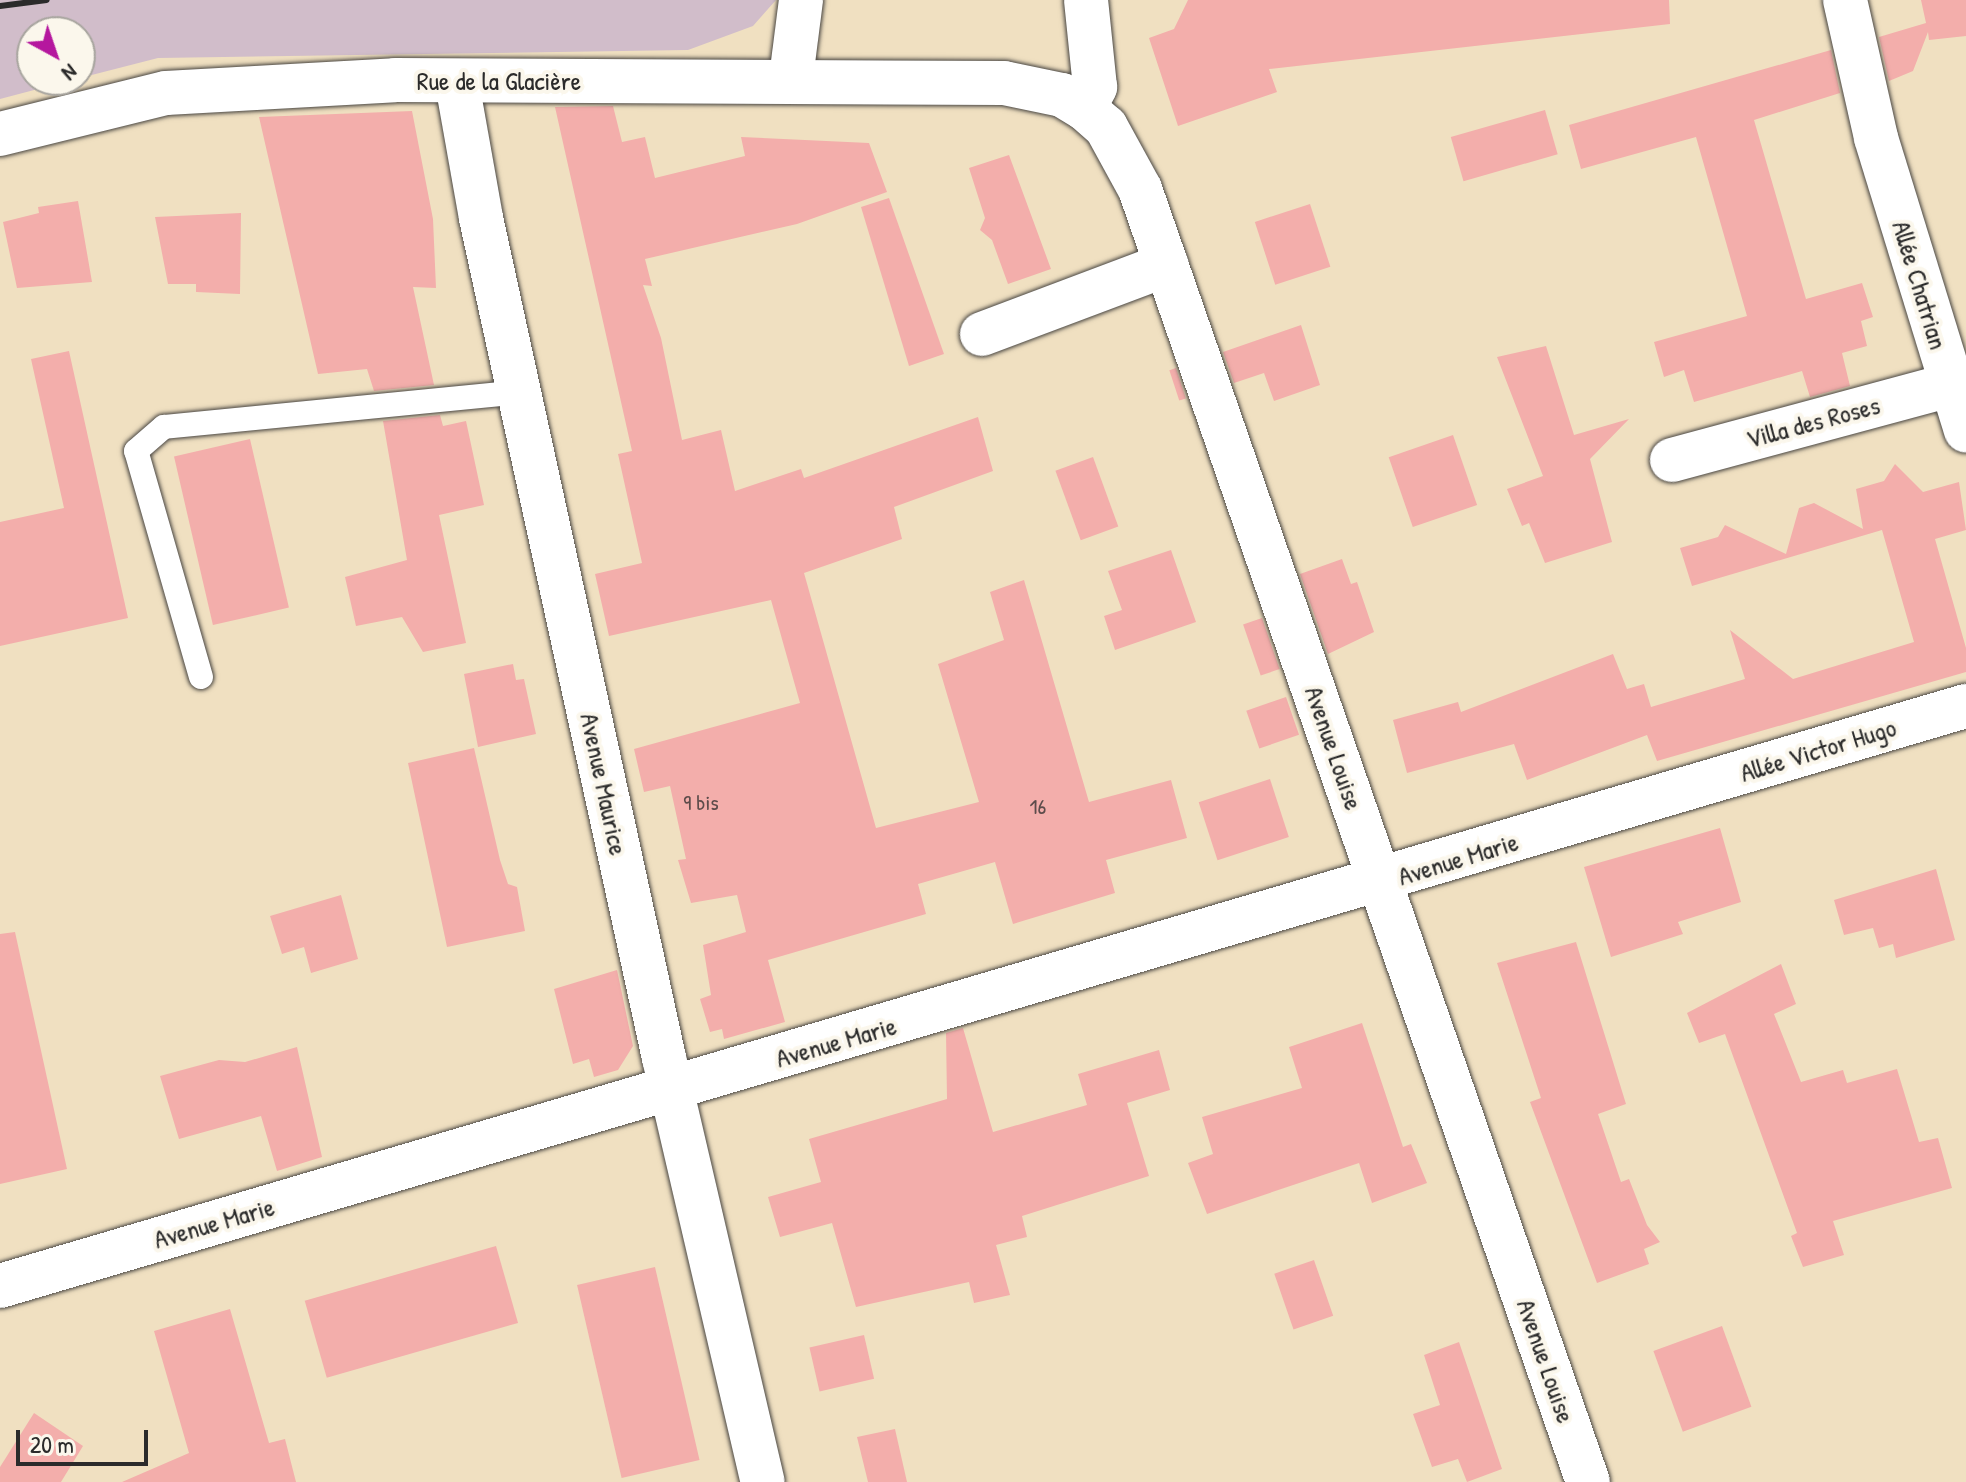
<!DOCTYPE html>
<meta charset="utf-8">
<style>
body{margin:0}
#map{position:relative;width:1966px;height:1482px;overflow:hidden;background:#f0e0c1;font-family:"Patrick Hand",sans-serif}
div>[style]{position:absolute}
.industrial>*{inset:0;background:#d1bdca}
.building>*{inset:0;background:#f3aeab;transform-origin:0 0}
.roads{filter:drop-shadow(0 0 2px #494642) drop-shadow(0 0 2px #494642)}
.service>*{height:24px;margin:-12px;padding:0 12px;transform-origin:12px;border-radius:12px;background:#fff}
.minor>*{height:44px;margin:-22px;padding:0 22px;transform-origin:22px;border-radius:22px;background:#fff}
.tertiary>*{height:44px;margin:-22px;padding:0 22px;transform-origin:22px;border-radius:22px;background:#fff}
.rail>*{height:6px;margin:-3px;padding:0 3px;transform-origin:3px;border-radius:3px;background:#2b2b2b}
span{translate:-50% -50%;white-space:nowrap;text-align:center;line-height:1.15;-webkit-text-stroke:8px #fbf7ec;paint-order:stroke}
.number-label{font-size:22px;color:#5d4c4b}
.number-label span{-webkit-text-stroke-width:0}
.street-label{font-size:26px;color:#2b2b2b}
.north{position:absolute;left:16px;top:16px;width:80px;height:80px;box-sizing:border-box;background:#fbf7ec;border:2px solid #a8a59f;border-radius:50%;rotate:140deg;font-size:22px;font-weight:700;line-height:32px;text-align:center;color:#2b2b2b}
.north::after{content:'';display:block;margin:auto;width:28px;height:36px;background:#b5179e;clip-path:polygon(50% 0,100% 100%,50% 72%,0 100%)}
.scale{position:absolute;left:16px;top:1430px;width:132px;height:36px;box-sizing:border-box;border:4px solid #2b2b2b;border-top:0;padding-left:10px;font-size:24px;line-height:28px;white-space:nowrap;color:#2b2b2b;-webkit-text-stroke:6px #fbf7ec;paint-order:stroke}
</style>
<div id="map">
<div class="industrial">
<div style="clip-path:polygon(0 0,776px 0,753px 26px,688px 50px,158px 58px,80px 78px,80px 32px,32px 32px,32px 80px,72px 80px,0 99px)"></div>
</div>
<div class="building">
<div style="clip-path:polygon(1188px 0,1669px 0,1670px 24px,1269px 69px,1277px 92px,1178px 126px,1149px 38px,1174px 29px)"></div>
<div style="clip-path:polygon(1921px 0,1966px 0,1966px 36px,1929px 40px,1928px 32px,1913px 71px,1889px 81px,1879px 37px,1926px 23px)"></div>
<div style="clip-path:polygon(1831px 50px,1840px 93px,1754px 120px,1806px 299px,1862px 283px,1873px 317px,1861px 321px,1867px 346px,1842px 353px,1850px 386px,1810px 397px,1802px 371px,1694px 402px,1684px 370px,1664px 377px,1654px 342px,1747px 316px,1696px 137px,1581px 169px,1569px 125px)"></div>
<div style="clip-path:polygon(613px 106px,622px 142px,645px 137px,655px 178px,745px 156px,741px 137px,869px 143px,887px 192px,797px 224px,645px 259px,652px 286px,643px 285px,661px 338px,682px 440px,721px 430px,735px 491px,801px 469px,804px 478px,978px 417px,993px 471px,894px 507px,902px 539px,804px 573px,876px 828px,979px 802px,938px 664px,1004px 640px,990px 592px,1024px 580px,1089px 802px,1171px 780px,1187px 838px,1106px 860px,1115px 893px,1013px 924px,995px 862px,918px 884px,926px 914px,768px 960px,785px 1022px,724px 1039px,722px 1029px,710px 1032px,700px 999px,711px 995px,703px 945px,746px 932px,737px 895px,691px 903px,678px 860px,686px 859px,670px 786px,644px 792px,634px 749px,800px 703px,771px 600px,609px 636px,595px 574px,642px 563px,618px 454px,632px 451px,555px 107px)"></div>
<div style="left:1545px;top:110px;width:46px;height:98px;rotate:74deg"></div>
<div style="clip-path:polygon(412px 111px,433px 219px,436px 288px,413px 287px,434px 385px,374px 391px,367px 369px,318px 374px,259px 117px)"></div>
<div style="clip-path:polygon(1009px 155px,1051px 269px,1008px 284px,992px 240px,980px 230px,985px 218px,969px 168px)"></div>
<div style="clip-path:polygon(889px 198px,944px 354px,909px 366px,861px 207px)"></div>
<div style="clip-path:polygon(78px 201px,92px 282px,17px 288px,3px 222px,39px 213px,38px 207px)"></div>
<div style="left:1310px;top:204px;width:66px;height:58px;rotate:72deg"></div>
<div style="clip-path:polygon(241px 213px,240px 294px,196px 292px,196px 284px,168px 284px,155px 217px)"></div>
<div style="clip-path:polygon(1301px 325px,1320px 385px,1274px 401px,1264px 373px,1234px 383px,1223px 352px)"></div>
<div style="clip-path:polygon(1546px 346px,1574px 435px,1629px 419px,1590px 459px,1612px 542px,1545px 563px,1529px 523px,1522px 526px,1507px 489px,1543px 476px,1497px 357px)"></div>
<div style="clip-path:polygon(69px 351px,128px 618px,0 646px,0 522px,64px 508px,31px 359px)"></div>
<div style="left:1176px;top:368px;width:32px;height:7px;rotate:72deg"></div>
<div style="clip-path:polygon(440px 415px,443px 426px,466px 421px,484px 505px,439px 515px,466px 643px,423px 652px,402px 617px,356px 626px,345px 577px,407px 560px,383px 421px)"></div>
<div style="left:1453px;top:435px;width:74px;height:68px;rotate:71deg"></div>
<div style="left:250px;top:439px;width:173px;height:78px;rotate:77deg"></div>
<div style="left:1093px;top:457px;width:74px;height:40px;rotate:70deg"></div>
<div style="clip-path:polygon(1895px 464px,1923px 492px,1959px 482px,1966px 530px,1935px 539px,1966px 648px,1966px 672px,1657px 761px,1647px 735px,1527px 780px,1514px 744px,1407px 773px,1393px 720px,1458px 702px,1461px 712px,1613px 654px,1627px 689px,1644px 684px,1651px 707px,1745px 679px,1730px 630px,1793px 679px,1914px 642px,1882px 530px,1692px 586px,1680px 548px,1718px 537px,1725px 525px,1786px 554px,1799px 508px,1814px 503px,1863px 529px,1856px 489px,1884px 481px)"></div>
<div style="clip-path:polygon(1171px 550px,1196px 622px,1115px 650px,1104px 616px,1122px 610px,1108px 571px)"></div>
<div style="clip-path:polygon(1342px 559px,1351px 584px,1357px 582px,1374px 632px,1328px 654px,1300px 574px)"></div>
<div style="left:1262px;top:618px;width:54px;height:20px;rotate:71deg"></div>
<div style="clip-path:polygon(513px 664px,516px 680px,524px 679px,536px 734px,478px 747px,464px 674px)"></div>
<div style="left:1286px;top:697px;width:40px;height:42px;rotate:71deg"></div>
<div style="clip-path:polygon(474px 748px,500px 860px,508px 884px,517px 887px,525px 931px,447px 947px,408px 763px)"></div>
<div style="left:1270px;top:779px;width:61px;height:75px;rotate:72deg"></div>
<div style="clip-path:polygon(1720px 828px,1741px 902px,1678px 922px,1683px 934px,1611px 957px,1584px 867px)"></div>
<div style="clip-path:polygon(1936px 869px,1955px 940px,1896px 958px,1893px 944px,1879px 948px,1873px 928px,1844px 935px,1834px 900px)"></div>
<div style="clip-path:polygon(341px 895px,358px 959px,311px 973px,304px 947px,282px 954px,270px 916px)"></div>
<div style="clip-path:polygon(15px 932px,67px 1169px,0 1184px,0 934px)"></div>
<div style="clip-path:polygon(1576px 942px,1626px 1104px,1598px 1114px,1621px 1182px,1629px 1179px,1647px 1225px,1660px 1242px,1644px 1249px,1649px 1264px,1597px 1283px,1530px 1102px,1541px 1098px,1497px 963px)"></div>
<div style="clip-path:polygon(1781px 964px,1796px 1004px,1774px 1014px,1801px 1082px,1843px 1070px,1847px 1083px,1897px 1069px,1919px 1142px,1938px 1138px,1952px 1188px,1833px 1221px,1844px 1255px,1803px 1267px,1791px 1236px,1797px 1233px,1725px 1034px,1699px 1043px,1687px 1013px)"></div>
<div style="clip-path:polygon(617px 970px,633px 1046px,618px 1070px,594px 1077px,589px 1059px,573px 1064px,554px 989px)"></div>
<div style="clip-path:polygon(1362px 1023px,1403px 1147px,1411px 1144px,1427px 1183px,1372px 1203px,1359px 1163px,1207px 1214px,1188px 1163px,1213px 1154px,1202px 1117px,1302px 1088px,1289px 1047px)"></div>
<div style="clip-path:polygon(963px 1028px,993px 1132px,1087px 1105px,1078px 1074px,1159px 1050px,1170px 1090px,1127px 1103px,1149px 1176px,1022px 1216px,1027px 1237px,996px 1245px,1010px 1295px,974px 1303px,969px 1282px,856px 1307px,832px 1223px,780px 1237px,768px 1197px,821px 1182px,809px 1139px,947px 1099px,946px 1033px)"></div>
<div style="clip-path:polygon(297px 1047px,322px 1157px,277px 1171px,261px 1116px,179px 1139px,160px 1076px,219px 1060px,245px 1062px)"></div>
<div style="left:496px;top:1246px;width:80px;height:199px;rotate:74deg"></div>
<div style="left:1314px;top:1260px;width:59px;height:42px;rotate:71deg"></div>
<div style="left:655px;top:1267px;width:198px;height:80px;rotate:77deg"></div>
<div style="clip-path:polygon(230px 1309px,269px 1443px,285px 1439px,296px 1482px,122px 1482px,189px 1453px,154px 1331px)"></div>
<div style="left:1722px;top:1326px;width:86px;height:73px;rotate:70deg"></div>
<div style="left:864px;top:1335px;width:45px;height:56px;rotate:77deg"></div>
<div style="clip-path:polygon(1459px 1342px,1502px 1469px,1467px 1482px,1458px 1459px,1432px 1467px,1413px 1414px,1440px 1405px,1424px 1355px)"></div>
<div style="clip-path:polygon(34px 1413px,83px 1446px,61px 1482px,0 1482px,0 1467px)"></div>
<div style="clip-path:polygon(895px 1429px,907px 1482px,868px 1482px,857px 1437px)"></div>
</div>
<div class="roads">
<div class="service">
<div style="left:201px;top:677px;width:235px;rotate:-106deg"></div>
<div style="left:136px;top:451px;width:37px;rotate:-41deg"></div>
<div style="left:164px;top:427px;width:357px;rotate:-5.6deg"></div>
</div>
<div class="minor">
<div style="left:1845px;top:0;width:141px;rotate:77.3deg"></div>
<div style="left:1876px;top:138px;width:306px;rotate:72.9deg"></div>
<div style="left:791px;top:78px;width:79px;rotate:-82.7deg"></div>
<div style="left:457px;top:83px;width:137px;rotate:79.9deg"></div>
<div style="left:481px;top:218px;width:860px;rotate:77.71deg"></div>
<div style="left:664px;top:1058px;width:435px;rotate:76.9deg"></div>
<div style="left:1084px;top:108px;width:24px;rotate:-62deg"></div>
<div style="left:1095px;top:87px;width:87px;rotate:-95.9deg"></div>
<div style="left:0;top:134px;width:171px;rotate:-13.9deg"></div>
<div style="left:166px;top:93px;width:229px;rotate:-3.2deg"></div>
<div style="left:395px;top:80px;width:609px;rotate:0.28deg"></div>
<div style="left:1004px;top:83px;width:59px;rotate:11.7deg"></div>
<div style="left:1062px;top:95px;width:26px;rotate:31deg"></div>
<div style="left:1084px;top:108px;width:29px;rotate:41deg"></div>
<div style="left:1106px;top:127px;width:71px;rotate:61.3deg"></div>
<div style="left:1140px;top:189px;width:1368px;rotate:70.89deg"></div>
<div style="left:982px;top:334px;width:197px;rotate:-20.6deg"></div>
<div style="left:1672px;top:460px;width:291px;rotate:-15.1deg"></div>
</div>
<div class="tertiary">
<div style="left:0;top:1286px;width:2050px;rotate:-16.44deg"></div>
</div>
</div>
<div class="rail">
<div style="left:0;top:6px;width:47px;rotate:-7.3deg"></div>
</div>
<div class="number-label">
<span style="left:701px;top:803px">9 bis</span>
<span style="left:1038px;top:807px">16</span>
</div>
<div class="street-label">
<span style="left:499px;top:81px">Rue de la Glacière</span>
<span style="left:1920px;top:285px;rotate:73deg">Allée Chatrian</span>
<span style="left:1813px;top:422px;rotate:-15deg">Villa des Roses</span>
<span style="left:1334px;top:748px;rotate:71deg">Avenue Louise</span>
<span style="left:1818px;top:750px;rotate:-17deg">Allée Victor Hugo</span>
<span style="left:604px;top:784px;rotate:78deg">Avenue Maurice</span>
<span style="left:1458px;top:859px;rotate:-17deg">Avenue Marie</span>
<span style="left:836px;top:1042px;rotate:-16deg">Avenue Marie</span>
<span style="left:214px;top:1223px;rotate:-16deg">Avenue Marie</span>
<span style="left:1546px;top:1361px;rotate:71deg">Avenue Louise</span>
</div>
<div class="north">N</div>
<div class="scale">20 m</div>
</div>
